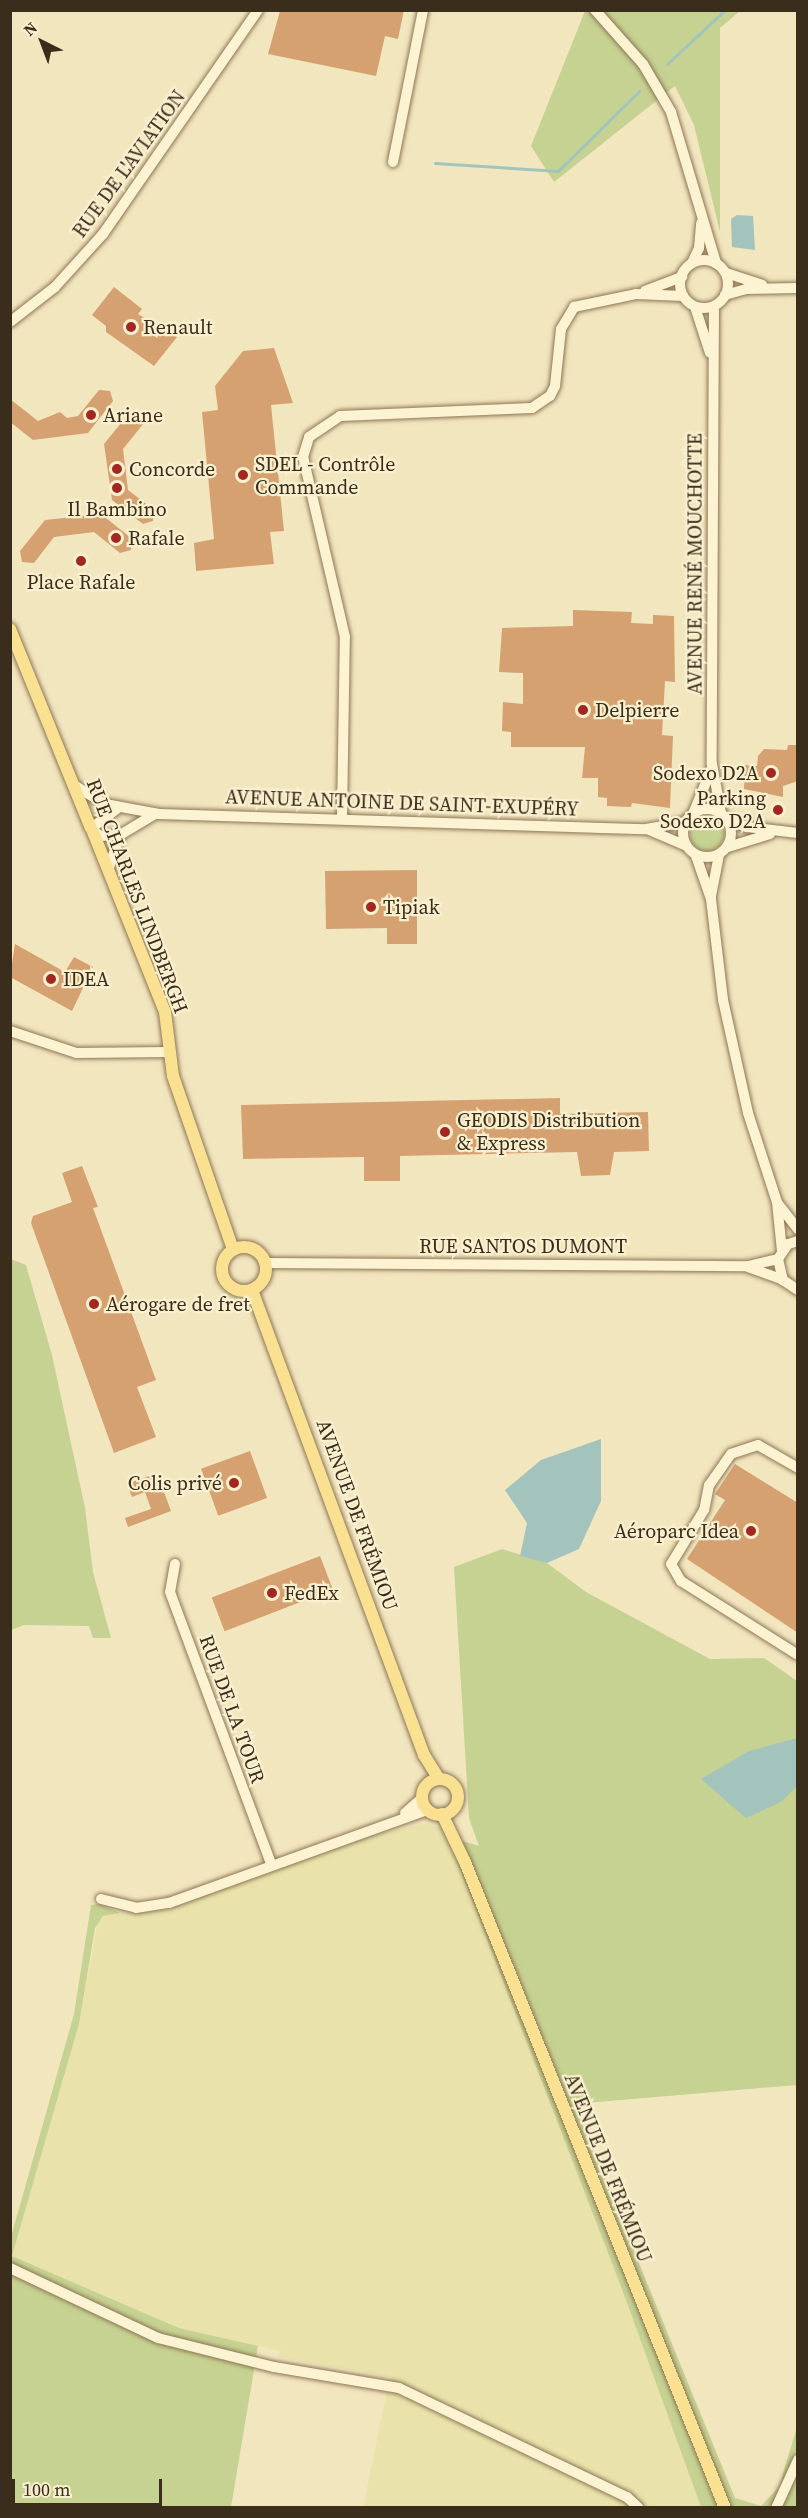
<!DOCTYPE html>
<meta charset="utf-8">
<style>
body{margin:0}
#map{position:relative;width:808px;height:2518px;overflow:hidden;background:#f2e6bf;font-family:"Source Serif 4",serif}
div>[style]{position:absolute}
.farmland>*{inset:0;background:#e9e3ab}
.green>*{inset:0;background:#c6d292}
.round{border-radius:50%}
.water>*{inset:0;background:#a2c4bc}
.stream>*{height:3px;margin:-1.5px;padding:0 1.5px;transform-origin:1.5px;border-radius:1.5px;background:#a2c4bc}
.building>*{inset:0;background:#d5a171;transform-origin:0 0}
.roads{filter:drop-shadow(0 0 2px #8d7755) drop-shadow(0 0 2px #8d7755)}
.minor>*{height:10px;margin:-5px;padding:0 5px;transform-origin:5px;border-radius:5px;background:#fcf3d3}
.minor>.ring{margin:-5px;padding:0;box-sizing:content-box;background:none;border:10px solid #fcf3d3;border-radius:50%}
.major>*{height:12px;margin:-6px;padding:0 6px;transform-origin:6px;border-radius:6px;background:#fae192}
.major>.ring{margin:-6px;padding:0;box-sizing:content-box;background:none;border:12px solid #fae192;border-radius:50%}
.dots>*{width:16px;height:16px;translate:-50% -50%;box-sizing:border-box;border:3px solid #f9f0cf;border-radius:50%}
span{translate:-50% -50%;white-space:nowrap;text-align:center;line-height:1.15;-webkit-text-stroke:4.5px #f9f0cf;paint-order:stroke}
.street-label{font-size:20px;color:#3b2d1b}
.poi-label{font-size:20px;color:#3b2d1b}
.left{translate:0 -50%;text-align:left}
.right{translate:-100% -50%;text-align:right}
.frame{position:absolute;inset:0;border:12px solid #3b2d1b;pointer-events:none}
.north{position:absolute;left:12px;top:12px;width:60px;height:60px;-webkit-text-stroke:4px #f9f0cf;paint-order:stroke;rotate:318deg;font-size:16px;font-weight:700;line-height:24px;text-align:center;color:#3b2d1b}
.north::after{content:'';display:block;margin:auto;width:21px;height:27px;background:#3b2d1b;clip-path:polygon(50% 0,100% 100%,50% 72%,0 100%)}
.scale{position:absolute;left:12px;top:2479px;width:150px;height:27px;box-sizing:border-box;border:3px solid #3b2d1b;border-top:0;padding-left:8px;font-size:18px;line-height:21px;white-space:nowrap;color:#3b2d1b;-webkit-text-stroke:4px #f9f0cf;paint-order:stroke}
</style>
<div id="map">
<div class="farmland">
<div style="clip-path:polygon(426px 1824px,444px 1829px,623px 2292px,701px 2507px,363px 2507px,390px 2377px,278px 2357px,281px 2351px,179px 2328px,12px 2256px,79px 2024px,98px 1921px,108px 1914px,161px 1911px,373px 1835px)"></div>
</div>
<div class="green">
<div style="clip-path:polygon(585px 11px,740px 11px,720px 28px,720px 232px,694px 125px,675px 86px,554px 182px,531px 146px)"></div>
<div class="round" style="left:690px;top:817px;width:34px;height:34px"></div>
<div style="clip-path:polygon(11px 1259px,26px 1265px,52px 1355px,85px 1508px,93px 1572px,111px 1638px,93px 1638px,89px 1626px,24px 1625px,11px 1630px)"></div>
<div style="clip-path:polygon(502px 1549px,547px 1563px,586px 1592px,710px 1659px,764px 1658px,797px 1681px,797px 2085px,574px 2104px,735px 2498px,761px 2506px,779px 2487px,797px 2427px,797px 2507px,701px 2507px,623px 2292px,447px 1836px,479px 1846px,469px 1818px,454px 1567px)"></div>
<div style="clip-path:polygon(99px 1904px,120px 1913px,103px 1916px,95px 1928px,79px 2024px,12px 2256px,179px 2328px,258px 2346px,231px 2507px,11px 2508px,11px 2237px,74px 2014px,91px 1905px)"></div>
</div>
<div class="water">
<div style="clip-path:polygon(737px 215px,753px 216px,755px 250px,732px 247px,731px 219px)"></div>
<div style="clip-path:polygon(601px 1439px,601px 1501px,579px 1549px,547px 1563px,520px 1556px,527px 1523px,505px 1490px,541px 1460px)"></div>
<div style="clip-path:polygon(797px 1738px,797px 1786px,781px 1802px,746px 1818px,701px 1779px,749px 1751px)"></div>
</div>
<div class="stream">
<div style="left:667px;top:64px;width:79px;rotate:-43deg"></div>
<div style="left:435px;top:163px;width:123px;rotate:3.7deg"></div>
<div style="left:558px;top:171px;width:114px;rotate:-44.6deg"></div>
</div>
<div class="building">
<div style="clip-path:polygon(404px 10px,398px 39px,385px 36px,376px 76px,268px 54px,280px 11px)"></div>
<div style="clip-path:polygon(114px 287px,142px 309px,138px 314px,177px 337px,154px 366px,106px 332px,106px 326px,92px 315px)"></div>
<div style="clip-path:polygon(274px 348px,293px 403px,271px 405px,284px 531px,270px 532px,274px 564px,196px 571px,194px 543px,214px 539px,202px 412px,218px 410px,215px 386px,243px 351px)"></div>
<div style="clip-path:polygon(99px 390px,110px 391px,113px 401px,88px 433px,33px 440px,10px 422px,10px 399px,38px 421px,60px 412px,67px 418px,78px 416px)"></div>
<div style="clip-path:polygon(130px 412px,141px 412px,144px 423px,123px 449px,128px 490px,154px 510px,153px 521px,143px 524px,112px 500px,104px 444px)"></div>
<div style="clip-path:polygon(101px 514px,131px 538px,131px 550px,120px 553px,94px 532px,54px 537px,34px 563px,22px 562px,20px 551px,45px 520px)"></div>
<div style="clip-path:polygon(573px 610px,632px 612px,631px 623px,653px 624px,653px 615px,674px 616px,675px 682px,665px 681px,662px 735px,673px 736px,670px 808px,632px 803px,631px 807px,607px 806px,607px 798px,598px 797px,598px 778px,582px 778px,585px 747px,511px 747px,511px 732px,502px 731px,503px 702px,523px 704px,523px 673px,499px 672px,502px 628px,573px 626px)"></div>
<div style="clip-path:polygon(788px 745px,797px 745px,798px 781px,783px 786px,783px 797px,744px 789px,745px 765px,757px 766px,758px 756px,764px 749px,787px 750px)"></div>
<div style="clip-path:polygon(417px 870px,417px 944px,387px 944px,387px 928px,326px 929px,325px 871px)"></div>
<div style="clip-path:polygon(15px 944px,65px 972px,74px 957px,93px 967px,72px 1011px,10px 977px)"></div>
<div style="clip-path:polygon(560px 1098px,560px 1114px,648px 1112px,649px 1151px,614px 1152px,610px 1175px,581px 1176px,577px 1152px,400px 1156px,400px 1181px,364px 1181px,364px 1157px,243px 1159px,241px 1105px)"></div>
<div style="clip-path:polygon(82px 1166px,98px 1207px,93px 1208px,156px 1380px,137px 1387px,156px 1437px,114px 1453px,31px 1223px,33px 1216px,72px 1202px,62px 1173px)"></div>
<div style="left:250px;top:1451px;width:50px;height:52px;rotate:70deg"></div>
<div style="clip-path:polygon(735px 1464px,798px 1503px,798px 1633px,687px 1559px,725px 1500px,715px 1494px)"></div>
<div style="clip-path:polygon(157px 1473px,171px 1511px,128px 1527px,125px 1518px,151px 1509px,145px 1492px,132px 1497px,127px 1484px)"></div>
<div style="left:320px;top:1556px;width:36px;height:116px;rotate:69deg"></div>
</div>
<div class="roads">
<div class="minor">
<div style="left:595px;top:10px;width:72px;rotate:48.4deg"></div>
<div style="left:643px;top:64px;width:56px;rotate:59.7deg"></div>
<div style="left:671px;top:112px;width:158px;rotate:73.4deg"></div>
<div style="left:393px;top:162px;width:155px;rotate:-78.8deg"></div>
<div class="ring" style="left:680px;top:260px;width:38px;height:38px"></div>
<div style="left:692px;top:263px;width:17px;rotate:-65deg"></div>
<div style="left:699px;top:248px;width:25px;rotate:-85deg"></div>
<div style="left:726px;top:273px;width:38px;rotate:18deg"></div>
<div style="left:645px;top:291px;width:40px;rotate:-21deg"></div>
<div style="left:725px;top:295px;width:22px;rotate:-16deg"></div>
<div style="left:746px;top:289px;width:52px;rotate:-1.1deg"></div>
<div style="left:714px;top:306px;width:458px;rotate:90.3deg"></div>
<div style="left:712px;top:764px;width:50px;rotate:79.6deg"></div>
<div style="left:695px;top:307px;width:48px;rotate:71.9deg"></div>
<div style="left:10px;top:322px;width:57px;rotate:-37.9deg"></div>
<div style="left:55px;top:287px;width:72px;rotate:-47.8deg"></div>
<div style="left:103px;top:234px;width:272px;rotate:-55.3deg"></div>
<div style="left:74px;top:785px;width:36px;rotate:32deg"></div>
<div style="left:105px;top:804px;width:55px;rotate:10.5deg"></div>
<div style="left:159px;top:814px;width:487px;rotate:1.8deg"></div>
<div style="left:646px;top:829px;width:40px;rotate:-10deg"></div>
<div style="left:118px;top:808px;width:34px;rotate:143deg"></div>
<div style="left:91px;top:828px;width:12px;rotate:42deg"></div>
<div style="left:100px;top:836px;width:20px;rotate:-3deg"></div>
<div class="ring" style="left:683px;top:809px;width:38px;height:38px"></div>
<div style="left:693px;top:814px;width:48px;rotate:-67.8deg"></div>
<div style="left:342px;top:818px;width:181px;rotate:-89.1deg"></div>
<div style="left:345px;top:637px;width:185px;rotate:-103.1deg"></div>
<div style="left:303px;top:457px;width:21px;rotate:-73deg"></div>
<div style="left:309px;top:437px;width:37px;rotate:-34deg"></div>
<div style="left:340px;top:416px;width:192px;rotate:-2.4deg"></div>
<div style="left:532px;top:408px;width:22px;rotate:-34deg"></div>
<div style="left:550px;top:396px;width:11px;rotate:-63deg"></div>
<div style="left:555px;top:386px;width:57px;rotate:-84deg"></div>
<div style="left:561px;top:329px;width:26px;rotate:-59deg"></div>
<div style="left:574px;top:307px;width:63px;rotate:-11.8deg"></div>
<div style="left:636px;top:294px;width:47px;rotate:2.4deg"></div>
<div style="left:727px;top:819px;width:22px;rotate:22deg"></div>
<div style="left:747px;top:827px;width:51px;rotate:6.7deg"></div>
<div style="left:649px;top:830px;width:39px;rotate:23deg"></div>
<div style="left:728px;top:847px;width:44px;rotate:-17.2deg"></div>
<div style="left:696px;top:856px;width:46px;rotate:70.8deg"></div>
<div style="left:711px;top:899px;width:102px;rotate:83.2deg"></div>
<div style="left:723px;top:1000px;width:116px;rotate:77.5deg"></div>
<div style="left:748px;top:1113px;width:94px;rotate:72deg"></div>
<div style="left:777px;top:1202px;width:49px;rotate:84.2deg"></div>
<div style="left:108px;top:870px;width:37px;rotate:-71deg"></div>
<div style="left:120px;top:835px;width:41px;rotate:-31deg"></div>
<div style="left:711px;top:896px;width:42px;rotate:-79deg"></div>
<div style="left:10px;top:1031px;width:70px;rotate:18.4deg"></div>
<div style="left:76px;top:1053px;width:93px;rotate:-0.6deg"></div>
<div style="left:779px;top:1205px;width:31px;rotate:52deg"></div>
<div style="left:798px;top:1241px;width:10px;rotate:163deg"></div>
<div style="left:788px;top:1244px;width:18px;rotate:124deg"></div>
<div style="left:778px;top:1259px;width:22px;rotate:77deg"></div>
<div style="left:783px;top:1280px;width:18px;rotate:34deg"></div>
<div style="left:266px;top:1263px;width:482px;rotate:0.4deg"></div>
<div style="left:748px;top:1266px;width:31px;rotate:-13deg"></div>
<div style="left:748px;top:1267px;width:37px;rotate:20deg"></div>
<div style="left:798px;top:1468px;width:46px;rotate:-150.1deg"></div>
<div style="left:758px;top:1445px;width:28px;rotate:162deg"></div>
<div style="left:731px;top:1454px;width:38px;rotate:125deg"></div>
<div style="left:709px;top:1485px;width:25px;rotate:101deg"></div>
<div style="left:704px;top:1510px;width:63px;rotate:121.4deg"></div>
<div style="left:671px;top:1564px;width:20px;rotate:60deg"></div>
<div style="left:681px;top:1581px;width:138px;rotate:32.3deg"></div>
<div style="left:175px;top:1564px;width:28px;rotate:100deg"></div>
<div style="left:170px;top:1592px;width:290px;rotate:69.6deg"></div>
<div style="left:405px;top:1813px;width:23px;rotate:-41deg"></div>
<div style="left:101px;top:1899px;width:36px;rotate:14deg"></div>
<div style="left:136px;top:1908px;width:33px;rotate:-9deg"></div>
<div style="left:169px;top:1903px;width:275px;rotate:-19.8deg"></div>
<div style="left:10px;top:2268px;width:164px;rotate:25.3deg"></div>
<div style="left:158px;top:2338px;width:120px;rotate:14deg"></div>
<div style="left:274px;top:2367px;width:127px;rotate:9.5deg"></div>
<div style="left:399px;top:2388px;width:253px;rotate:25.6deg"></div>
<div style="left:627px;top:2497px;width:16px;rotate:43deg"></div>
<div style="left:776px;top:2508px;width:53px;rotate:-65.4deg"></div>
</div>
<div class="major">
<div style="left:10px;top:629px;width:215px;rotate:67.9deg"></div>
<div style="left:93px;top:832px;width:194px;rotate:68.2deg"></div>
<div style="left:165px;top:1012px;width:64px;rotate:82.9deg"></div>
<div style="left:173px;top:1076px;width:183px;rotate:70.9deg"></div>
<div class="ring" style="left:222px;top:1247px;width:32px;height:32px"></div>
<div style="left:252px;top:1290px;width:496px;rotate:69.7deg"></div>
<div style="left:424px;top:1755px;width:28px;rotate:58deg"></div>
<div class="ring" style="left:422px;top:1779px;width:24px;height:24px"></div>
<div style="left:442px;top:1814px;width:53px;rotate:64.4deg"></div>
<div style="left:465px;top:1862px;width:696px;rotate:68.08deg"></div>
</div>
</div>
<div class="dots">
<div style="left:131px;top:327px;background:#a2271f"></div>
<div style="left:91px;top:415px;background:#a2271f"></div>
<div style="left:117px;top:469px;background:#a2271f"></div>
<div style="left:243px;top:475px;background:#a2271f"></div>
<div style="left:117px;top:488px;background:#a2271f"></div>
<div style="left:116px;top:538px;background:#a2271f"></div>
<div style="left:81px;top:561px;background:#a2271f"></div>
<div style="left:583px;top:710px;background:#a2271f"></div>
<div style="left:771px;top:773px;background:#a2271f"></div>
<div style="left:778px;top:810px;background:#a2271f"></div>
<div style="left:371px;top:907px;background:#a2271f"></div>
<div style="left:51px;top:979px;background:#a2271f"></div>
<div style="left:445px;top:1132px;background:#a2271f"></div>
<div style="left:94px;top:1304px;background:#a2271f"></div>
<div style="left:234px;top:1483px;background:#a2271f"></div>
<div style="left:751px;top:1531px;background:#a2271f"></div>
<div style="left:272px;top:1593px;background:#a2271f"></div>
</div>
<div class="street-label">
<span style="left:129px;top:164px;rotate:-54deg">RUE DE L'AVIATION</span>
<span style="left:695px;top:564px;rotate:-90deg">AVENUE RENÉ MOUCHOTTE</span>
<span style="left:402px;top:803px;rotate:2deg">AVENUE ANTOINE DE SAINT-EXUPÉRY</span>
<span style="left:137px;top:896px;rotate:69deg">RUE CHARLES LINDBERGH</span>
<span style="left:523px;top:1246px">RUE SANTOS DUMONT</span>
<span style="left:357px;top:1515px;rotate:70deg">AVENUE DE FRÉMIOU</span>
<span style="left:232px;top:1709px;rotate:70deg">RUE DE LA TOUR</span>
<span style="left:608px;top:2168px;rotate:68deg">AVENUE DE FRÉMIOU</span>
</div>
<div class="poi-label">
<span class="left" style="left:143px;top:327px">Renault</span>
<span class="left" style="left:103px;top:415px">Ariane</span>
<span class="left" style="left:255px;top:476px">SDEL - Contrôle<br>Commande</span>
<span class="left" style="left:129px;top:469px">Concorde</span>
<span style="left:117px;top:509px">Il Bambino</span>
<span class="left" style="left:128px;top:538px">Rafale</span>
<span style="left:81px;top:582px">Place Rafale</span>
<span class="left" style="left:595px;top:710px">Delpierre</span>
<span class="right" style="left:759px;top:773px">Sodexo D2A</span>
<span class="right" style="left:766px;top:810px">Parking<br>Sodexo D2A</span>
<span class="left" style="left:383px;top:907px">Tipiak</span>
<span class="left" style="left:63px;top:979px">IDEA</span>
<span class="left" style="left:457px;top:1132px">GEODIS Distribution<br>&amp; Express</span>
<span class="left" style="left:106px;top:1304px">Aérogare de fret</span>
<span class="right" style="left:222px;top:1483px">Colis privé</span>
<span class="right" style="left:739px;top:1531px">Aéroparc Idea</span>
<span class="left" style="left:284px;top:1593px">FedEx</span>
</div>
<div class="frame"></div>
<div class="north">N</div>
<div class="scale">100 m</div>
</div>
